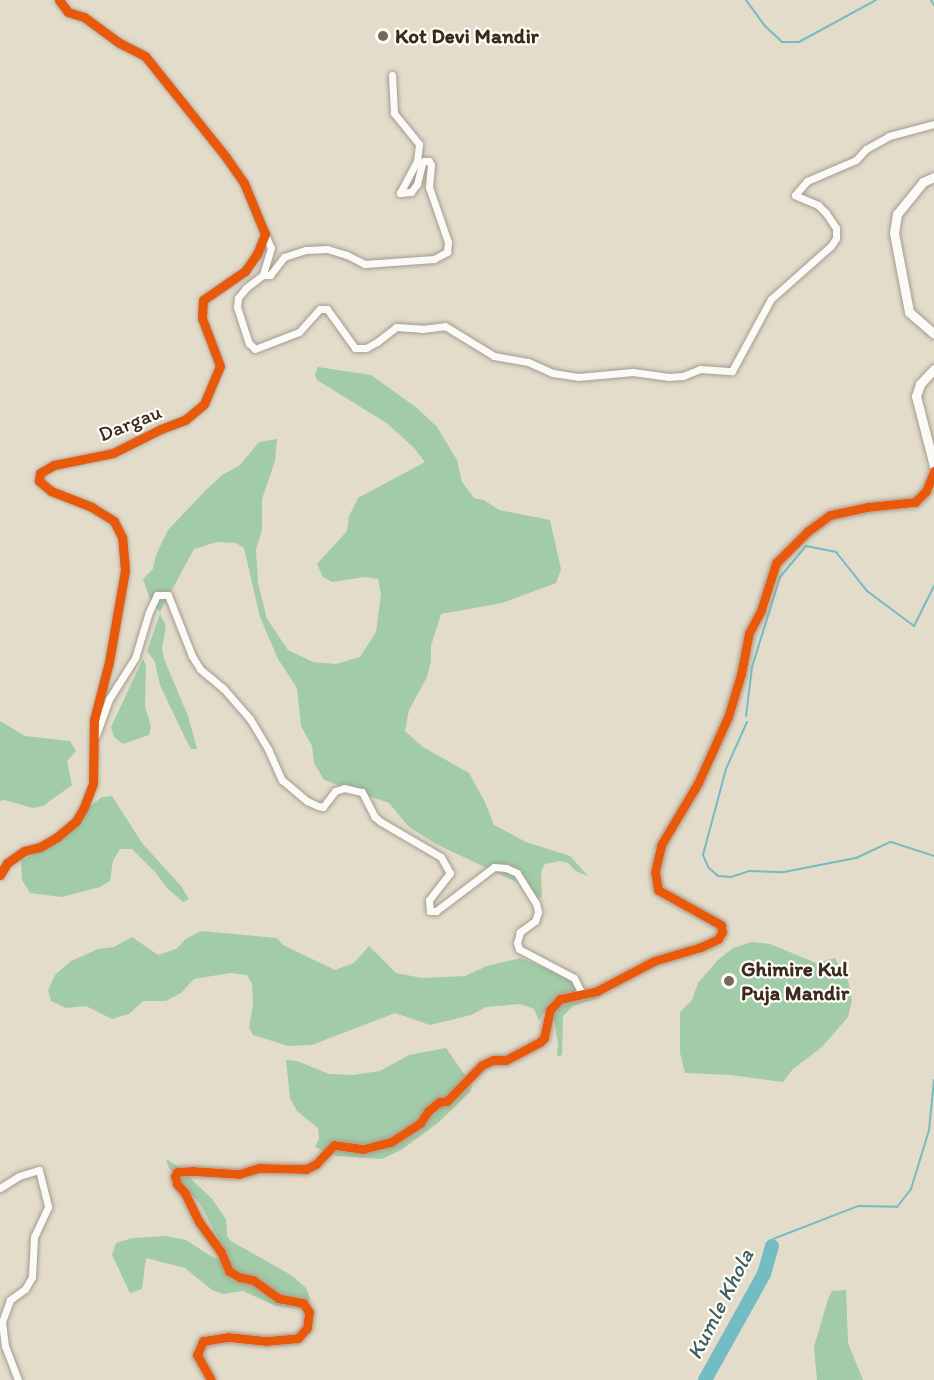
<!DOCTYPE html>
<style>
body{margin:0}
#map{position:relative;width:934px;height:1380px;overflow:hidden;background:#e4dcca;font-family:Itim,sans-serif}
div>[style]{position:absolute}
.forest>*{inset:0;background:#a1cca7}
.stream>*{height:2px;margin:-1px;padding:0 1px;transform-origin:1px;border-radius:1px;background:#73bcc4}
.river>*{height:14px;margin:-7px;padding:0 7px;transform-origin:7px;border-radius:7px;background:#73bcc4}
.roads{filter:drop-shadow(0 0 2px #a39c91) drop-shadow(0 0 2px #a39c91)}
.street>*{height:7px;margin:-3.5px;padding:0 3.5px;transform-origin:3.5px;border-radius:3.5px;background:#fbfaf7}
.secondary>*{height:9px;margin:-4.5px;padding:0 4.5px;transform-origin:4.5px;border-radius:4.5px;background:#fbfaf7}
.cycleway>*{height:9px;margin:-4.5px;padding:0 4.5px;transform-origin:4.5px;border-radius:4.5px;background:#e8590c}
.dots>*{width:16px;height:16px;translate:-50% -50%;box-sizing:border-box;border:3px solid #fdfcf7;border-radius:50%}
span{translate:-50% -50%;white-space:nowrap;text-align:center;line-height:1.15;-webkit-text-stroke:4.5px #fdfcf7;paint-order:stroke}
.poi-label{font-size:21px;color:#3b2a1e;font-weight:700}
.left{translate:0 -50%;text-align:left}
.street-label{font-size:21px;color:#3b2a1e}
.water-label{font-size:22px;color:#3e5f60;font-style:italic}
</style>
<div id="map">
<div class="forest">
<div style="clip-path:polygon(318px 367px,371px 375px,417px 408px,437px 427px,457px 460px,462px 482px,474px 498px,484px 500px,499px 510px,550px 520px,561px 569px,556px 583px,502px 603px,441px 614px,431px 646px,431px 661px,427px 677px,409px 710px,405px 731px,423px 747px,469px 773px,485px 802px,494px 825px,526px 842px,570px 856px,588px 876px,576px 871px,568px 863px,560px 861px,545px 864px,541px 872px,542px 897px,535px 899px,525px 886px,436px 844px,409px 827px,389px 803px,324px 780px,314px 763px,312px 746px,301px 726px,297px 688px,278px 659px,260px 617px,244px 548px,236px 543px,217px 542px,194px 549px,160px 612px,151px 602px,143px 579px,153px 569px,156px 555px,168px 530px,206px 490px,222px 475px,240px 465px,259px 442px,277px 439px,275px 461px,262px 499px,262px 530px,256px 550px,258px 583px,267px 619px,288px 650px,313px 662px,336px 664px,360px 657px,376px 632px,381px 594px,378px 579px,365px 577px,332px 582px,323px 577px,317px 564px,347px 531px,349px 516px,358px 498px,425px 462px,414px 448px,388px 424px,317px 380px,315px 374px)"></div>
<div style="clip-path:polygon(160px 614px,166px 626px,162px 649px,164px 659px,188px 716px,197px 749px,191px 749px,185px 738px,160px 685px,155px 662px,147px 651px)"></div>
<div style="clip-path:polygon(143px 659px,146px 666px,145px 706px,151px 727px,149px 735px,123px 744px,114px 737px,111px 727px)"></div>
<div style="clip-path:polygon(0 721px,25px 736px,70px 741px,76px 751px,67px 761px,72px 785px,43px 806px,33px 808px,5px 800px,0 801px)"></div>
<div style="clip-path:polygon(112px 796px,142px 843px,181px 886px,189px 899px,183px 902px,168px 889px,155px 872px,132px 849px,120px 849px,113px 861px,110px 881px,100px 887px,62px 897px,30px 893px,22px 880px,21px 860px,60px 842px,76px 826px,80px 814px,102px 797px)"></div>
<div style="clip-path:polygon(201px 931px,277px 938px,283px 945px,335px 970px,354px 963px,369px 946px,396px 973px,422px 978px,465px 976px,487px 966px,521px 958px,573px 980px,599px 998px,573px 1006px,563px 1016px,562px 1055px,557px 1057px,558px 1044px,553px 1013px,544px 1012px,539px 1021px,534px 1009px,520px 1004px,486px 1007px,471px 1015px,430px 1025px,395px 1013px,312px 1045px,288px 1046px,253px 1035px,249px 1028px,253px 1005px,252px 984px,247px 975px,230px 973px,194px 979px,181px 993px,166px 1001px,143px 1001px,129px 1014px,112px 1019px,86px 1006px,66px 1008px,51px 1001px,48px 990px,55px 975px,71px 961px,98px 949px,114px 947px,132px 937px,158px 955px,176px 949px,186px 939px)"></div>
<div style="clip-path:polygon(752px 942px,770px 944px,816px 963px,835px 958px,848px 980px,852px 1001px,848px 1017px,822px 1047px,793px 1069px,783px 1082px,731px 1075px,685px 1073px,680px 1053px,680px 1012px,692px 1000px,698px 983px,718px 960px,733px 948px)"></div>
<div style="clip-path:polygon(446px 1048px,472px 1085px,470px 1092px,438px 1123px,401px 1150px,382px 1159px,336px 1156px,315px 1147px,319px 1139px,318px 1128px,297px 1111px,290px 1098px,286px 1060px,297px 1061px,329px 1074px,353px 1075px,380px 1071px,409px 1055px)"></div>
<div style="clip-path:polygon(166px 1159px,179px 1167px,212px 1199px,226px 1219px,227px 1236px,231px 1241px,291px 1275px,306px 1288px,310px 1298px,307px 1309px,276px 1306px,243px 1291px,223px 1294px,212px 1290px,185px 1268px,146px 1258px,142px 1289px,130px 1293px,112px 1255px,116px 1243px,132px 1238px,166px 1236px,186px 1240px,214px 1258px,225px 1259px,224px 1249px,200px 1204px,169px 1168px)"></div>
<div style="clip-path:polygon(846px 1290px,848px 1343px,863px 1380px,817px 1380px,814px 1347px,828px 1299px,832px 1291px)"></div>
</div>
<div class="stream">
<div style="left:746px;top:0;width:32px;rotate:54deg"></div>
<div style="left:765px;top:26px;width:23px;rotate:43deg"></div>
<div style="left:782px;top:42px;width:17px"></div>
<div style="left:799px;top:42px;width:88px;rotate:-28.6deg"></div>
<div style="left:931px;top:0;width:6px;rotate:59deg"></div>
<div style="left:746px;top:716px;width:49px;rotate:-83deg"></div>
<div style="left:752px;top:667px;width:94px;rotate:-72.7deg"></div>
<div style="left:780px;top:577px;width:40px;rotate:-50deg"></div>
<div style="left:806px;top:546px;width:31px;rotate:11deg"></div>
<div style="left:836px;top:552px;width:50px;rotate:51.5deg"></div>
<div style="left:867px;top:591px;width:59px;rotate:36.7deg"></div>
<div style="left:914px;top:626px;width:45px;rotate:-63.4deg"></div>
<div style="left:747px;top:722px;width:51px;rotate:114.1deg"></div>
<div style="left:726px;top:769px;width:89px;rotate:105deg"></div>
<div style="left:703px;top:855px;width:13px;rotate:67deg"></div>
<div style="left:708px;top:867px;width:13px;rotate:42deg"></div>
<div style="left:718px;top:876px;width:13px;rotate:4deg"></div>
<div style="left:731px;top:877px;width:19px;rotate:-18deg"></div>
<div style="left:749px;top:871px;width:35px;rotate:2deg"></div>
<div style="left:784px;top:872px;width:73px;rotate:-11deg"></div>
<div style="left:856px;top:858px;width:38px;rotate:-25deg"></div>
<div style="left:891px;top:842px;width:45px;rotate:18deg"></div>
<div style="left:773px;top:1239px;width:91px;rotate:-21.2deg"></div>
<div style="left:858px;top:1206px;width:39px;rotate:1deg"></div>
<div style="left:897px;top:1207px;width:23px;rotate:-52deg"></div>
<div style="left:911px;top:1189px;width:62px;rotate:-73deg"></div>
<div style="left:929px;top:1130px;width:50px;rotate:-84.3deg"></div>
</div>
<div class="river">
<div style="left:705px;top:1380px;width:121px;rotate:-60.9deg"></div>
<div style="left:764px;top:1274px;width:29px;rotate:-74deg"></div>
</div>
<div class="roads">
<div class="street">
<div style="left:265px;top:234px;width:15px;rotate:67deg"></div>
<div style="left:271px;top:248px;width:28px;rotate:107deg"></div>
<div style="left:263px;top:275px;width:21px;rotate:143deg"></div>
<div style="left:246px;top:288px;width:13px;rotate:129deg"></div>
<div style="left:238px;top:298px;width:9px;rotate:96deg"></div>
<div style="left:237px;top:307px;width:38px;rotate:72deg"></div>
<div style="left:249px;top:343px;width:8px;rotate:45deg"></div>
<div style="left:255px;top:349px;width:47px;rotate:-21.1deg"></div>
<div style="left:299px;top:332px;width:31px;rotate:-48deg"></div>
<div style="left:320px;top:309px;width:7px"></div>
<div style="left:327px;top:309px;width:48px;rotate:54.3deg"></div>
<div style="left:355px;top:348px;width:11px"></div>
<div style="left:366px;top:348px;width:13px;rotate:-29deg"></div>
<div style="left:377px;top:342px;width:24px;rotate:-38deg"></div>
<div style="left:396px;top:327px;width:26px;rotate:4deg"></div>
<div style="left:422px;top:329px;width:23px;rotate:-7deg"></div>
<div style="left:445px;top:326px;width:57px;rotate:31.5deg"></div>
<div style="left:494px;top:356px;width:35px;rotate:10deg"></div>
<div style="left:528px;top:362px;width:27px;rotate:24deg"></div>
<div style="left:553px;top:373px;width:25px;rotate:9deg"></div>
<div style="left:578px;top:377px;width:55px;rotate:-5.2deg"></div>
<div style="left:633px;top:372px;width:36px;rotate:8deg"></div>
<div style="left:669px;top:377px;width:14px;rotate:-4deg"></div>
<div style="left:683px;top:376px;width:18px;rotate:-22deg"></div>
<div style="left:700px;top:369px;width:32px;rotate:4deg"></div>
<div style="left:732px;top:371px;width:82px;rotate:-61.6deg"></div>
<div style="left:771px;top:299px;width:80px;rotate:-41.5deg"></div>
<div style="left:831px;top:246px;width:9px;rotate:-58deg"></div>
<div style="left:836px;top:238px;width:10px;rotate:-90deg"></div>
<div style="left:836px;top:228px;width:18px;rotate:-124deg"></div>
<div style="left:826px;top:213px;width:11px;rotate:-135deg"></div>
<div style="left:818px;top:205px;width:25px;rotate:-157deg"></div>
<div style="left:795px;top:195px;width:18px;rotate:-49deg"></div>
<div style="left:807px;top:181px;width:53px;rotate:-23.2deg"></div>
<div style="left:856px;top:160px;width:15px;rotate:-48deg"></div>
<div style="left:866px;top:149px;width:26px;rotate:-29deg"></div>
<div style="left:889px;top:136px;width:47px;rotate:-14.9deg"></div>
<div style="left:263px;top:275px;width:7px"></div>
<div style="left:270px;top:275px;width:23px;rotate:-52deg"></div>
<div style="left:284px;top:257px;width:23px;rotate:-18deg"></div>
<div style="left:306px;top:250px;width:21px;rotate:-3deg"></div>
<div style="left:327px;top:249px;width:21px;rotate:17deg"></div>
<div style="left:347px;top:255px;width:20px;rotate:27deg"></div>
<div style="left:365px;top:264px;width:69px;rotate:-4.1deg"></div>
<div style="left:434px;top:259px;width:15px;rotate:-28deg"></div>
<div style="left:447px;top:252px;width:10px;rotate:-84deg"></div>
<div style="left:448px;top:242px;width:58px;rotate:-109.1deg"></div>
<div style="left:429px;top:187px;width:22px;rotate:-85deg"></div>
<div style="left:431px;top:165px;width:4px;rotate:-117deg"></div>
<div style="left:429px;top:161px;width:5px;rotate:180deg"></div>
<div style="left:424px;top:161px;width:4px;rotate:124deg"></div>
<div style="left:422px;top:164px;width:21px;rotate:104deg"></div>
<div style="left:417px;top:184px;width:10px;rotate:127deg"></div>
<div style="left:411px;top:192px;width:11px;rotate:175deg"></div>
<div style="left:400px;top:193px;width:36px;rotate:-62deg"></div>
<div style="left:417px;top:161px;width:17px;rotate:-83deg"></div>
<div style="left:419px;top:144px;width:40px;rotate:-129deg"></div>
<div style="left:394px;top:113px;width:38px;rotate:-93deg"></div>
<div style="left:96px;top:735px;width:38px;rotate:-70deg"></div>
<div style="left:109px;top:699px;width:49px;rotate:-57.6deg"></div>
<div style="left:135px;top:658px;width:48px;rotate:-73.1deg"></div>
<div style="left:149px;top:612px;width:19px;rotate:-65deg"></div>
<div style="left:157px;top:595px;width:11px"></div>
<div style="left:168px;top:595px;width:66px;rotate:68.5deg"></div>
<div style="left:192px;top:656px;width:15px;rotate:58deg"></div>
<div style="left:200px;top:669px;width:30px;rotate:40deg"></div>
<div style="left:223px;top:688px;width:41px;rotate:48.9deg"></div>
<div style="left:250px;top:719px;width:35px;rotate:59deg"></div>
<div style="left:268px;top:749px;width:34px;rotate:66deg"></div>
<div style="left:282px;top:780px;width:33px;rotate:40deg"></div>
<div style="left:307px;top:801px;width:12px;rotate:24deg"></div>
<div style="left:318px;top:806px;width:5px;rotate:11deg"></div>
<div style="left:323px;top:807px;width:20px;rotate:-53deg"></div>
<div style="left:335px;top:791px;width:9px;rotate:-18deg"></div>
<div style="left:344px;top:788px;width:18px;rotate:13deg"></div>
<div style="left:362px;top:792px;width:28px;rotate:63deg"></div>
<div style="left:375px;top:817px;width:8px;rotate:40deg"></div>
<div style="left:381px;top:822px;width:69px;rotate:30.3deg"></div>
<div style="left:441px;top:857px;width:18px;rotate:61deg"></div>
<div style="left:450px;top:873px;width:34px;rotate:128deg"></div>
<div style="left:429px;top:900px;width:11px;rotate:85deg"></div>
<div style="left:430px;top:911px;width:6px"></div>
<div style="left:436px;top:911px;width:73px;rotate:-37.2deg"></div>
<div style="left:494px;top:867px;width:12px;rotate:5deg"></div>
<div style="left:506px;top:868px;width:12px;rotate:24deg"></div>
<div style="left:517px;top:873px;width:36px;rotate:58deg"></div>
<div style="left:536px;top:903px;width:9px;rotate:77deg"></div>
<div style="left:538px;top:912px;width:9px;rotate:108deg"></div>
<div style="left:535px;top:921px;width:19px;rotate:144deg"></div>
<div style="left:520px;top:932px;width:11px;rotate:105deg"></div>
<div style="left:517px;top:943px;width:6px;rotate:72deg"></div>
<div style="left:519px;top:949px;width:62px;rotate:27.8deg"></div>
<div style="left:574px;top:978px;width:18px;rotate:63deg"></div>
<div style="left:0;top:875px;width:14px;rotate:-60deg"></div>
<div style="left:7px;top:863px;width:21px;rotate:-35deg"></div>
<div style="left:24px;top:851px;width:16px;rotate:-14deg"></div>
<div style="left:40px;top:847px;width:20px;rotate:-30deg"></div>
<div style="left:57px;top:837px;width:25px;rotate:-40deg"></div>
<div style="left:76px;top:821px;width:16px;rotate:-60deg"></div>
<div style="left:84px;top:807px;width:26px;rotate:-69deg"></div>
<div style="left:93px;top:783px;width:63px;rotate:-89.1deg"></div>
<div style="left:94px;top:720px;width:60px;rotate:-75.5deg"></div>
<div style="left:109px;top:662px;width:93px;rotate:-80.1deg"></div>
<div style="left:125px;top:570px;width:33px;rotate:-95deg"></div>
<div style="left:122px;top:537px;width:18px;rotate:-117deg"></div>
<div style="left:114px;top:521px;width:26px;rotate:-148deg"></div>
<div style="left:92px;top:507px;width:44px;rotate:-158.7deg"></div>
<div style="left:51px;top:491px;width:16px;rotate:-140deg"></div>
<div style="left:39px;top:481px;width:8px;rotate:-83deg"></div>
<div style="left:40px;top:473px;width:16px;rotate:-30deg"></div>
<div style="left:54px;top:465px;width:60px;rotate:-11.5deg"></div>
<div style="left:113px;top:453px;width:54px;rotate:-26.6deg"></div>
<div style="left:161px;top:429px;width:26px;rotate:-21deg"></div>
<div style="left:185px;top:420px;width:25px;rotate:-40deg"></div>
<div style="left:204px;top:404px;width:41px;rotate:-67.2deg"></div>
<div style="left:220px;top:366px;width:51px;rotate:-110.6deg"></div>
<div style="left:202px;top:318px;width:18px;rotate:-87deg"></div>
<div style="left:203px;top:300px;width:51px;rotate:-34.6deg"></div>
<div style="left:245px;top:271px;width:21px;rotate:-55deg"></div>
<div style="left:257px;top:254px;width:22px;rotate:-68deg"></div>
<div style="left:265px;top:234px;width:55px;rotate:-112.4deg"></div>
<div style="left:244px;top:183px;width:32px;rotate:-125deg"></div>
<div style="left:226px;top:157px;width:129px;rotate:-128.7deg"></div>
<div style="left:145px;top:56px;width:30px;rotate:-153deg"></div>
<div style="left:118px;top:42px;width:42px;rotate:-143.7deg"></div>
<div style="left:84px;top:17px;width:17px;rotate:-163deg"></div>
<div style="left:68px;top:12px;width:15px;rotate:-127deg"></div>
<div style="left:0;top:1188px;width:22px;rotate:-32deg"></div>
<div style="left:19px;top:1176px;width:21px;rotate:-17deg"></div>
<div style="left:39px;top:1170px;width:38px;rotate:76deg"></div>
<div style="left:48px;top:1207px;width:33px;rotate:115deg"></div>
<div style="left:34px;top:1237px;width:40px;rotate:92.9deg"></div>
<div style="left:32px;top:1277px;width:14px;rotate:120deg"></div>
<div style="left:25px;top:1289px;width:19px;rotate:144deg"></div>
<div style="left:10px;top:1300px;width:23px;rotate:110deg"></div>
<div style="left:2px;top:1322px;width:24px;rotate:83deg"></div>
<div style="left:5px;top:1346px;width:36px;rotate:69deg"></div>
</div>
<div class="secondary">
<div style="left:934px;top:177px;width:12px;rotate:156deg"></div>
<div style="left:923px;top:182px;width:41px;rotate:129.1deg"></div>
<div style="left:897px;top:214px;width:19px;rotate:99deg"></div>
<div style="left:894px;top:233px;width:80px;rotate:79.2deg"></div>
<div style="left:909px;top:312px;width:33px;rotate:41deg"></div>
<div style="left:934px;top:369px;width:21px;rotate:133deg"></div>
<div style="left:920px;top:384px;width:13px;rotate:108deg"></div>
<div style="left:916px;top:396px;width:72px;rotate:75.6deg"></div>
<div style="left:211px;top:1380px;width:29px;rotate:-119deg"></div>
<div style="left:197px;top:1355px;width:15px;rotate:-67deg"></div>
<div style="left:203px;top:1341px;width:25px;rotate:-9deg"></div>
<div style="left:228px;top:1337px;width:38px;rotate:6deg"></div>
<div style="left:266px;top:1341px;width:32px;rotate:-5deg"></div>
<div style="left:298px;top:1338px;width:13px;rotate:-48deg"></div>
<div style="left:307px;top:1328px;width:16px;rotate:-83deg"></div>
<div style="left:309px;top:1312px;width:11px;rotate:-124deg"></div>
<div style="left:303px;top:1303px;width:25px;rotate:-169deg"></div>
<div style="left:278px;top:1298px;width:31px;rotate:-144deg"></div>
<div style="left:253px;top:1280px;width:14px;rotate:-168deg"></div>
<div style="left:239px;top:1277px;width:12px;rotate:-149deg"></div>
<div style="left:229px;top:1271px;width:21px;rotate:-113deg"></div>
<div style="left:221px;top:1252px;width:37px;rotate:-126deg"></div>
<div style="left:199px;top:1222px;width:32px;rotate:-116deg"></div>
<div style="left:185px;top:1193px;width:12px;rotate:-132deg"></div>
<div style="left:177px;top:1184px;width:8px;rotate:-104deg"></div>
<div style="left:175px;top:1176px;width:4px;rotate:-63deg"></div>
<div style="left:177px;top:1172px;width:16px;rotate:-4deg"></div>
<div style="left:193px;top:1171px;width:46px;rotate:3.7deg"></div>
<div style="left:239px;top:1174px;width:21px;rotate:-17deg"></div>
<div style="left:259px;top:1168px;width:47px;rotate:1.2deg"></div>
<div style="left:306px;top:1169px;width:11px;rotate:-27deg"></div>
<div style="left:316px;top:1164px;width:26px;rotate:-47deg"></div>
<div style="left:334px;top:1145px;width:29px;rotate:8deg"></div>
<div style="left:363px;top:1149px;width:29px;rotate:-14deg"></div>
<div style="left:391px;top:1142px;width:35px;rotate:-33deg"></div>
<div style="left:420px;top:1123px;width:14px;rotate:-56deg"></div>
<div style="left:428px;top:1111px;width:14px;rotate:-39deg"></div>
<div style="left:439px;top:1102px;width:8px;rotate:-7deg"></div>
<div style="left:447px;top:1101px;width:50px;rotate:-45.8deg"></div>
<div style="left:482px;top:1065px;width:12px;rotate:-24deg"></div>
<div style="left:493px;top:1060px;width:13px"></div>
<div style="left:506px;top:1060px;width:38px;rotate:-28deg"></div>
<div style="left:540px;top:1042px;width:6px;rotate:-45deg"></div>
<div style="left:544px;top:1038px;width:29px;rotate:-78deg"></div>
<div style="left:550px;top:1010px;width:15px;rotate:-48deg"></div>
<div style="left:560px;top:999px;width:38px;rotate:-12deg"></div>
<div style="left:597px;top:991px;width:64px;rotate:-27.8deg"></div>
<div style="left:654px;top:961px;width:49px;rotate:-16.6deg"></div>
<div style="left:701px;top:947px;width:19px;rotate:-25deg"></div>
<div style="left:718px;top:939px;width:8px;rotate:-60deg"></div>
<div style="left:722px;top:932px;width:7px;rotate:-98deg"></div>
<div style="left:721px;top:925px;width:72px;rotate:-150.9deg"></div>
<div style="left:658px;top:890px;width:18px;rotate:-99deg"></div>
<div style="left:655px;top:872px;width:28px;rotate:-77deg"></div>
<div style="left:661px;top:845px;width:72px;rotate:-59.2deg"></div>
<div style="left:698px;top:783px;width:72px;rotate:-65.6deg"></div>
<div style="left:728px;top:717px;width:45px;rotate:-73.2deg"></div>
<div style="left:741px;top:674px;width:42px;rotate:-79deg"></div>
<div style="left:749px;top:633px;width:26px;rotate:-62deg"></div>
<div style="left:761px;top:610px;width:49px;rotate:-72.3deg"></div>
<div style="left:776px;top:563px;width:45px;rotate:-45deg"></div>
<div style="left:808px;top:531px;width:27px;rotate:-36deg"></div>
<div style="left:830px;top:515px;width:38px;rotate:-12deg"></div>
<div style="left:867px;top:507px;width:48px;rotate:-5.9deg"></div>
<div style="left:915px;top:502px;width:16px;rotate:-45deg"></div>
<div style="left:926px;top:491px;width:22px;rotate:-68deg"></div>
</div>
</div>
<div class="cycleway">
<div style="left:0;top:875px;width:14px;rotate:-60deg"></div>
<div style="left:7px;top:863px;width:21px;rotate:-35deg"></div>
<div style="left:24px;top:851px;width:16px;rotate:-14deg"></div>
<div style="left:40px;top:847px;width:20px;rotate:-30deg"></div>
<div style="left:57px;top:837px;width:25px;rotate:-40deg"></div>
<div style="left:76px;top:821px;width:16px;rotate:-60deg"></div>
<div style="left:84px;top:807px;width:26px;rotate:-69deg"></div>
<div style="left:93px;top:783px;width:63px;rotate:-89.1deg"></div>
<div style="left:94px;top:720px;width:60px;rotate:-75.5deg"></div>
<div style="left:109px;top:662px;width:93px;rotate:-80.1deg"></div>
<div style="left:125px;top:570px;width:33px;rotate:-95deg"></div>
<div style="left:122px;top:537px;width:18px;rotate:-117deg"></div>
<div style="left:114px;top:521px;width:26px;rotate:-148deg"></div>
<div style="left:92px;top:507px;width:44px;rotate:-158.7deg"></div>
<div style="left:51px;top:491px;width:16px;rotate:-140deg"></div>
<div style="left:39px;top:481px;width:8px;rotate:-83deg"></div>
<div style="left:40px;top:473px;width:16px;rotate:-30deg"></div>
<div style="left:54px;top:465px;width:60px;rotate:-11.5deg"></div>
<div style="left:113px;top:453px;width:54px;rotate:-26.6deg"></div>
<div style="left:161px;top:429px;width:26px;rotate:-21deg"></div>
<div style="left:185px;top:420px;width:25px;rotate:-40deg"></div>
<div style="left:204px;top:404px;width:41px;rotate:-67.2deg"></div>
<div style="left:220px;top:366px;width:51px;rotate:-110.6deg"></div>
<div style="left:202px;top:318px;width:18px;rotate:-87deg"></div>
<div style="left:203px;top:300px;width:51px;rotate:-34.6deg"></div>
<div style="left:245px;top:271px;width:21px;rotate:-55deg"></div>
<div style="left:257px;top:254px;width:22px;rotate:-68deg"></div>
<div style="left:265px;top:234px;width:55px;rotate:-112.4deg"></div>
<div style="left:244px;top:183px;width:32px;rotate:-125deg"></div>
<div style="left:226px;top:157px;width:129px;rotate:-128.7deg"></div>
<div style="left:145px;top:56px;width:30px;rotate:-153deg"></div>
<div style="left:118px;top:42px;width:42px;rotate:-143.7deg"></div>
<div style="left:84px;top:17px;width:17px;rotate:-163deg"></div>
<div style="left:68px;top:12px;width:15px;rotate:-127deg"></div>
<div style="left:211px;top:1380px;width:29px;rotate:-119deg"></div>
<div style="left:197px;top:1355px;width:15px;rotate:-67deg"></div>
<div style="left:203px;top:1341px;width:25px;rotate:-9deg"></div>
<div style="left:228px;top:1337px;width:38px;rotate:6deg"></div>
<div style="left:266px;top:1341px;width:32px;rotate:-5deg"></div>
<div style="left:298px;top:1338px;width:13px;rotate:-48deg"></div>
<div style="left:307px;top:1328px;width:16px;rotate:-83deg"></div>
<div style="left:309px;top:1312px;width:11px;rotate:-124deg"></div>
<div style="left:303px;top:1303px;width:25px;rotate:-169deg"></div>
<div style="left:278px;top:1298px;width:31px;rotate:-144deg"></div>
<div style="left:253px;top:1280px;width:14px;rotate:-168deg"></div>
<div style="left:239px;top:1277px;width:12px;rotate:-149deg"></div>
<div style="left:229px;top:1271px;width:21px;rotate:-113deg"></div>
<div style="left:221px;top:1252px;width:37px;rotate:-126deg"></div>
<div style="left:199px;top:1222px;width:32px;rotate:-116deg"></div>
<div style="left:185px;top:1193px;width:12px;rotate:-132deg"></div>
<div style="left:177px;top:1184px;width:8px;rotate:-104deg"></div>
<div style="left:175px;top:1176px;width:4px;rotate:-63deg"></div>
<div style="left:177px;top:1172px;width:16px;rotate:-4deg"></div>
<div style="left:193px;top:1171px;width:46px;rotate:3.7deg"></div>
<div style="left:239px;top:1174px;width:21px;rotate:-17deg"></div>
<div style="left:259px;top:1168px;width:47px;rotate:1.2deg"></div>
<div style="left:306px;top:1169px;width:11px;rotate:-27deg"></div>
<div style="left:316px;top:1164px;width:26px;rotate:-47deg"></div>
<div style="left:334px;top:1145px;width:29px;rotate:8deg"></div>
<div style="left:363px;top:1149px;width:29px;rotate:-14deg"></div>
<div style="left:391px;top:1142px;width:35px;rotate:-33deg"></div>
<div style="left:420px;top:1123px;width:14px;rotate:-56deg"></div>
<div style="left:428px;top:1111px;width:14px;rotate:-39deg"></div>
<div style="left:439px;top:1102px;width:8px;rotate:-7deg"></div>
<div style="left:447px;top:1101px;width:50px;rotate:-45.8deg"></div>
<div style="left:482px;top:1065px;width:12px;rotate:-24deg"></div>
<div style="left:493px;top:1060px;width:13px"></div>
<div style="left:506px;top:1060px;width:38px;rotate:-28deg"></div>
<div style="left:540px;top:1042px;width:6px;rotate:-45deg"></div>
<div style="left:544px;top:1038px;width:29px;rotate:-78deg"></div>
<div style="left:550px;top:1010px;width:15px;rotate:-48deg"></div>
<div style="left:560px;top:999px;width:38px;rotate:-12deg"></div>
<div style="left:597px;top:991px;width:64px;rotate:-27.8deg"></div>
<div style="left:654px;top:961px;width:49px;rotate:-16.6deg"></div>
<div style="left:701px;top:947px;width:19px;rotate:-25deg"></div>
<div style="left:718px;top:939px;width:8px;rotate:-60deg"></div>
<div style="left:722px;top:932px;width:7px;rotate:-98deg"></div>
<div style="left:721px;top:925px;width:72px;rotate:-150.9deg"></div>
<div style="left:658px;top:890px;width:18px;rotate:-99deg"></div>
<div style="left:655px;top:872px;width:28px;rotate:-77deg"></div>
<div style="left:661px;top:845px;width:72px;rotate:-59.2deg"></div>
<div style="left:698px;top:783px;width:72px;rotate:-65.6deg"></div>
<div style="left:728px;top:717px;width:45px;rotate:-73.2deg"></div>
<div style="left:741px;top:674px;width:42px;rotate:-79deg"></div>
<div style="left:749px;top:633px;width:26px;rotate:-62deg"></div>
<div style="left:761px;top:610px;width:49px;rotate:-72.3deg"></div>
<div style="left:776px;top:563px;width:45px;rotate:-45deg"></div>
<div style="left:808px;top:531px;width:27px;rotate:-36deg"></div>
<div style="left:830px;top:515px;width:38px;rotate:-12deg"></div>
<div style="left:867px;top:507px;width:48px;rotate:-5.9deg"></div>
<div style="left:915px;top:502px;width:16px;rotate:-45deg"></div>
<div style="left:926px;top:491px;width:22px;rotate:-68deg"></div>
</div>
<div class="dots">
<div style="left:383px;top:36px;background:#76685a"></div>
<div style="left:729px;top:981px;background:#76685a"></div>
</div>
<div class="poi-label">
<span class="left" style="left:395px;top:36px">Kot Devi Mandir</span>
<span class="left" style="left:741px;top:981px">Ghimire Kul<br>Puja Mandir</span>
</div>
<div class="street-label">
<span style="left:130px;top:423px;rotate:-22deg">Dargau</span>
</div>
<div class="water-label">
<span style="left:720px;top:1304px;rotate:-63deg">Kumle Khola</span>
</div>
</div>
